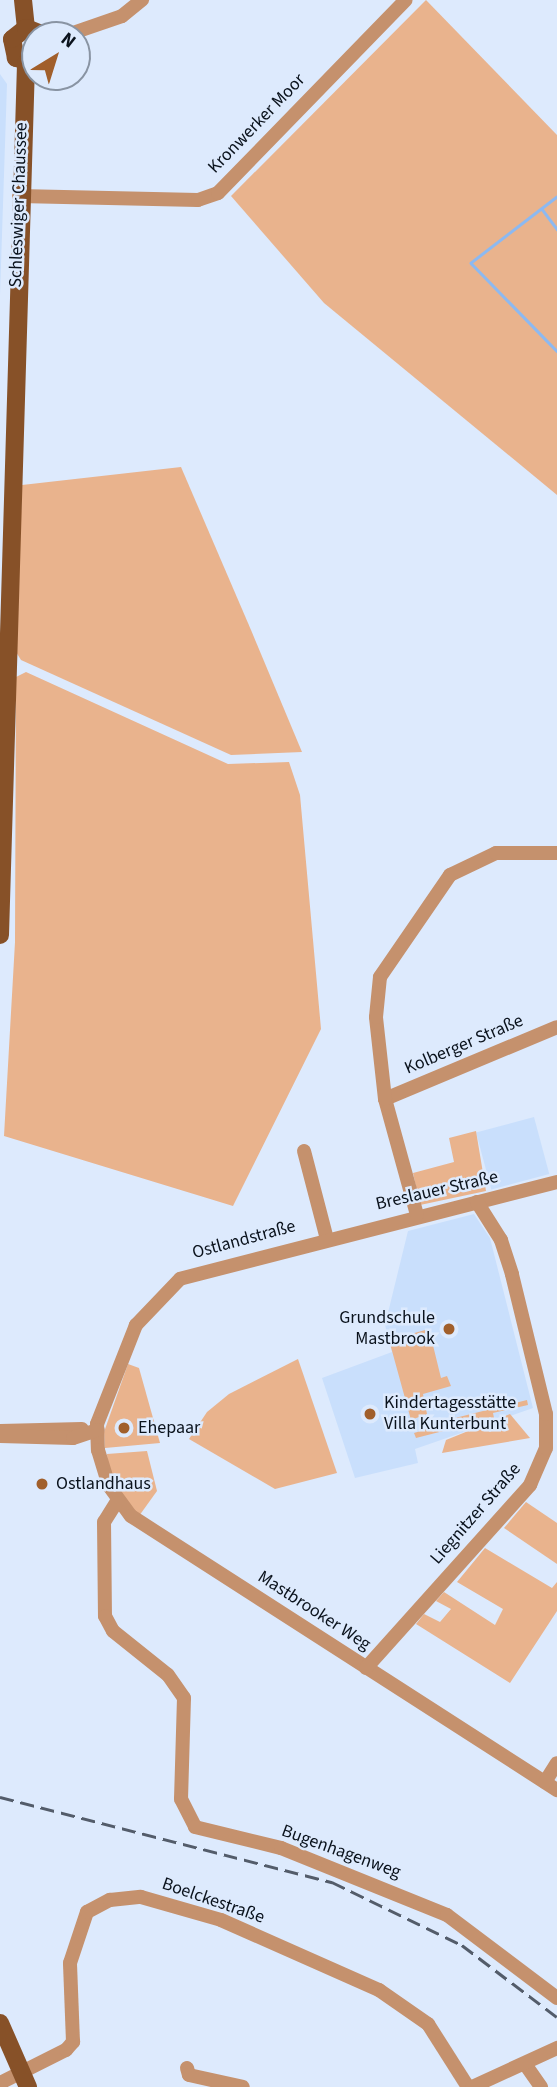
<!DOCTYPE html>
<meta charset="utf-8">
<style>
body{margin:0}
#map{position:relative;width:557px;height:2087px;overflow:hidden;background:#ddeafd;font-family:"Source Sans 3",sans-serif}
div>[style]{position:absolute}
.built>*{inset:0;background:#c9dffc;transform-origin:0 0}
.green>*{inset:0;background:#e9b38d}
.stream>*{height:2.5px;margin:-1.25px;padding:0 1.25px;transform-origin:1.25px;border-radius:1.25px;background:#8cb9f1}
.minor>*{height:14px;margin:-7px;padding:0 7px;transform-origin:7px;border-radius:7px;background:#c5916d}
.major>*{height:18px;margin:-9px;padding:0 9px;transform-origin:9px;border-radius:9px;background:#875128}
.rail>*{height:2.5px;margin-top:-1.25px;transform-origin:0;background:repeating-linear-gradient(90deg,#535c6a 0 14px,transparent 0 21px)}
.dots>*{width:19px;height:19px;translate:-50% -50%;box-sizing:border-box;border:4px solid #ddeafd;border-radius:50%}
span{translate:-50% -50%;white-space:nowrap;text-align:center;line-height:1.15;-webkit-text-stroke:5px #ddeafd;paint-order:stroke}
.street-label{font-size:18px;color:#0a121c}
.poi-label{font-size:18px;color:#0a121c}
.right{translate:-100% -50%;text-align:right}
.left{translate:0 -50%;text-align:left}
.north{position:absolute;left:21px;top:21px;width:70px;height:70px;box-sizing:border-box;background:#ddeafd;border:2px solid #8994a3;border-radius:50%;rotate:38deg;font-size:19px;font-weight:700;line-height:28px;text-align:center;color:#0a121c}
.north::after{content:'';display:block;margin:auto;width:24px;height:32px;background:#a15f2b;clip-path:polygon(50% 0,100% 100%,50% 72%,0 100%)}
</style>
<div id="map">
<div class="built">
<div style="clip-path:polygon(0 74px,7px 84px,0 295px)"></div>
<div style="left:534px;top:1117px;width:59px;height:60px;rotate:75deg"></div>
<div style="clip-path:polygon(474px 1214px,490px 1238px,533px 1408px,415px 1449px,418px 1463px,355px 1478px,322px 1378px,392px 1352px,385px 1325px,408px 1231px)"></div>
</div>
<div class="green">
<div style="clip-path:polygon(426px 0,557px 135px,557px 495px,324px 303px,231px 196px)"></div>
<div style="clip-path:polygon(181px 467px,251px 630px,302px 752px,231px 755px,21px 660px,16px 652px,22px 485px)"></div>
<div style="clip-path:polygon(26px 672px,228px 764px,289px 762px,300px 795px,321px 1029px,233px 1206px,4px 1136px,15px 942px,16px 677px)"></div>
<div style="clip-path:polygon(476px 1131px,486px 1191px,420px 1205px,413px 1173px,454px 1162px,449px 1138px)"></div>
<div style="clip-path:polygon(429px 1329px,441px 1378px,447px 1376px,451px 1386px,423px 1394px,427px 1414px,411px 1420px,389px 1340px)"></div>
<div style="clip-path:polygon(298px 1359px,337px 1473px,275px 1489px,189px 1439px,207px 1412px,229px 1394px)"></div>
<div style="clip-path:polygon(128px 1364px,139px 1368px,160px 1443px,105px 1448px,104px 1432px)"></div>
<div style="clip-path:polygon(527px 1400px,528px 1405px,493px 1413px,494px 1418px,416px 1438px,414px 1433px,424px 1430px,423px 1426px)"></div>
<div style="clip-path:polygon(510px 1414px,530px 1438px,442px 1453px,446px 1440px)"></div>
<div style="clip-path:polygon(147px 1451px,157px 1491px,139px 1516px,127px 1508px,108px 1473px,107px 1454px)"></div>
<div style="clip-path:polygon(526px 1502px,557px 1523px,557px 1564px,504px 1528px)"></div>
<div style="clip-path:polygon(485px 1548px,552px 1588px,557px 1582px,557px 1611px,510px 1683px,416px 1624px,424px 1614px,440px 1622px,451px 1609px,436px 1601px,444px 1592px,495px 1625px,503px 1609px,457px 1582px)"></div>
</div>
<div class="stream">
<div style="left:557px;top:197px;width:108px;rotate:142.5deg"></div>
<div style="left:471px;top:263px;width:123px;rotate:45.7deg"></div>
<div style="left:542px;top:209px;width:25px;rotate:53deg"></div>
</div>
<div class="minor">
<div style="left:67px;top:35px;width:58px;rotate:-19.1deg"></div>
<div style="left:122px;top:16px;width:26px;rotate:-39deg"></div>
<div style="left:19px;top:196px;width:179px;rotate:1.3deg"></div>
<div style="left:198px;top:200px;width:21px;rotate:-19deg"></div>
<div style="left:218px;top:193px;width:269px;rotate:-45.8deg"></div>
<div style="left:385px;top:1099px;width:186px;rotate:-22.7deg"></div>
<div style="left:304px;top:1151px;width:91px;rotate:75.4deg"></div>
<div style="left:557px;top:1182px;width:389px;rotate:165.6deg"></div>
<div style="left:180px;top:1279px;width:64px;rotate:133.7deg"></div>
<div style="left:136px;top:1325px;width:106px;rotate:111.5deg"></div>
<div style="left:97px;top:1424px;width:26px;rotate:88deg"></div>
<div style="left:98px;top:1450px;width:38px;rotate:73deg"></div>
<div style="left:109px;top:1486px;width:37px;rotate:54deg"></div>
<div style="left:131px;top:1516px;width:507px;rotate:32.75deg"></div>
<div style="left:417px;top:1215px;width:120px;rotate:-105.4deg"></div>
<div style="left:385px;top:1099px;width:82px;rotate:-96.3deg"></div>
<div style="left:376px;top:1017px;width:40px;rotate:-84.3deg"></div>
<div style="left:380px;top:977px;width:124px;rotate:-55.5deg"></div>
<div style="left:450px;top:875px;width:51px;rotate:-25.6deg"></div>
<div style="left:496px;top:853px;width:61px"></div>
<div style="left:0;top:1431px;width:82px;rotate:-1.4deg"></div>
<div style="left:0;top:1436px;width:73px;rotate:1.6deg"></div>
<div style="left:73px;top:1438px;width:26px;rotate:-18deg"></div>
<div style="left:116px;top:1503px;width:22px;rotate:122deg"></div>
<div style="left:104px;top:1522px;width:94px;rotate:89.4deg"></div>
<div style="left:105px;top:1616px;width:17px;rotate:62deg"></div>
<div style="left:113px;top:1631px;width:70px;rotate:38.7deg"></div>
<div style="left:168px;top:1675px;width:28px;rotate:55deg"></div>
<div style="left:184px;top:1698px;width:101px;rotate:91.7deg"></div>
<div style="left:181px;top:1799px;width:31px;rotate:63deg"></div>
<div style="left:195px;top:1827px;width:89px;rotate:13.7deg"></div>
<div style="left:281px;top:1848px;width:179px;rotate:22deg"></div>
<div style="left:447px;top:1915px;width:138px;rotate:37deg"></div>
<div style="left:366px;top:1668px;width:246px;rotate:-48.1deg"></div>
<div style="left:530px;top:1485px;width:40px;rotate:-66.6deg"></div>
<div style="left:546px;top:1448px;width:34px;rotate:-90deg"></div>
<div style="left:546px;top:1414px;width:144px;rotate:-103.7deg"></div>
<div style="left:512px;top:1274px;width:36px;rotate:-108deg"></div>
<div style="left:501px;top:1240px;width:45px;rotate:-122.3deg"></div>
<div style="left:545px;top:1782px;width:22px;rotate:-58deg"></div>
<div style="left:525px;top:2064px;width:28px;rotate:55deg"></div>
<div style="left:187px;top:2068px;width:7px;rotate:74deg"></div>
<div style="left:189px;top:2075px;width:55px;rotate:12.5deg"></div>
<div style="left:0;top:2083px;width:74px;rotate:-26.6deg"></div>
<div style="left:66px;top:2050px;width:11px;rotate:-49deg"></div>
<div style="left:73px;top:2042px;width:79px;rotate:-92.2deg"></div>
<div style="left:70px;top:1963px;width:54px;rotate:-71.6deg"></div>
<div style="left:87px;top:1912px;width:26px;rotate:-28deg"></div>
<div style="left:110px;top:1900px;width:31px;rotate:-6deg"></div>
<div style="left:141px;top:1897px;width:83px;rotate:16deg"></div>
<div style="left:221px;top:1920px;width:173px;rotate:23.9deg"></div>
<div style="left:379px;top:1990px;width:60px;rotate:34.8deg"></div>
<div style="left:428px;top:2024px;width:75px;rotate:57.6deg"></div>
<div style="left:472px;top:2087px;width:94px;rotate:-24.6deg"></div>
</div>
<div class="major">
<div style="left:23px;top:0;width:28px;rotate:84deg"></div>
<div style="left:35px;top:63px;width:20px;rotate:-165deg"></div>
<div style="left:16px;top:58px;width:19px;rotate:-102deg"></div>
<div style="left:12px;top:39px;width:18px;rotate:-38deg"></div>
<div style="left:26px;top:28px;width:19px;rotate:21deg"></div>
<div style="left:0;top:935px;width:872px;rotate:-88.29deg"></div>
<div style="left:0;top:2023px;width:70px;rotate:66.4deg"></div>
</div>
<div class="rail">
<div style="left:0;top:1797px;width:343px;rotate:14.4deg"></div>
<div style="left:332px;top:1882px;width:144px;rotate:25.9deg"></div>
<div style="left:462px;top:1945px;width:119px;rotate:37.2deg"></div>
</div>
<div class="dots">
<div style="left:449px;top:1329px;background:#a15f2b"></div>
<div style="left:370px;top:1414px;background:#a15f2b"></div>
<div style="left:124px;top:1428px;background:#a15f2b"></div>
<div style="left:42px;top:1484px;background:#a15f2b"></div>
</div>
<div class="street-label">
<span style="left:257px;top:124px;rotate:-46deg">Kronwerker Moor</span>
<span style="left:19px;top:205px;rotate:-88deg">Schleswiger Chaussee</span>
<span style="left:464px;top:1045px;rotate:-23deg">Kolberger Straße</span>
<span style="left:437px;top:1191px;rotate:-13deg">Breslauer Straße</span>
<span style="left:244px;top:1240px;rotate:-15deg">Ostlandstraße</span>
<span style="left:476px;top:1514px;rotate:-49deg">Liegnitzer Straße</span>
<span style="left:314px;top:1611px;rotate:33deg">Mastbrooker Weg</span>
<span style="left:341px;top:1852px;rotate:20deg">Bugenhagenweg</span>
<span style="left:213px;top:1901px;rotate:19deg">Boelckestraße</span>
</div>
<div class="poi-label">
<span class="right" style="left:435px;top:1329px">Grundschule<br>Mastbrook</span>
<span class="left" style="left:384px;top:1414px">Kindertagesstätte<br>Villa Kunterbunt</span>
<span class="left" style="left:138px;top:1428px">Ehepaar</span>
<span class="left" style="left:56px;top:1484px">Ostlandhaus</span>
</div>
<div class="north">N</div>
</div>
